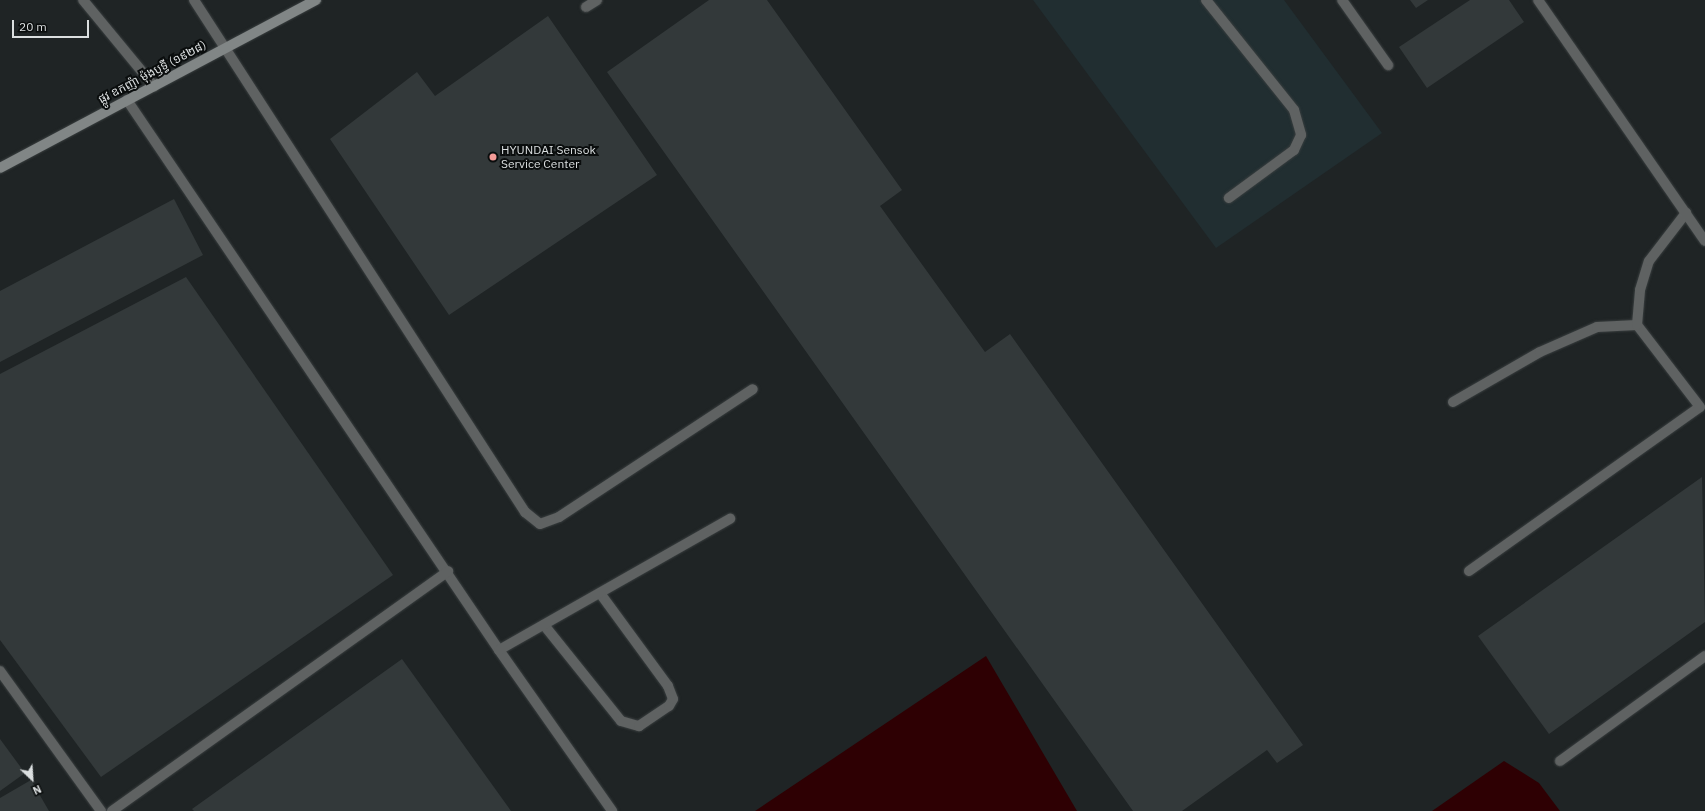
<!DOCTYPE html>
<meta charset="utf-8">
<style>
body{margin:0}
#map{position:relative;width:1705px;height:811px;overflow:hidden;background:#1f2425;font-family:"IBM Plex Sans","Noto Sans Khmer",sans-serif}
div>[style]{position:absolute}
.built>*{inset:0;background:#212e31}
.water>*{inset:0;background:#2e0003}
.building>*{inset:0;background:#33393a}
.roads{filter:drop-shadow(0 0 1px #393e3f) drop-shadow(0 0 1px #393e3f)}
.lane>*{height:10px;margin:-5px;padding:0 5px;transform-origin:5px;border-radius:5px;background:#5f6262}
.street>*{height:10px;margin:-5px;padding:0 5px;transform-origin:5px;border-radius:5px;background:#5f6262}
.secondary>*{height:10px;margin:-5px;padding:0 5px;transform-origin:5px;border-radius:5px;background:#818686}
.dots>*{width:11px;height:11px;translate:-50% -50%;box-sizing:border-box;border:2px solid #0a0d0d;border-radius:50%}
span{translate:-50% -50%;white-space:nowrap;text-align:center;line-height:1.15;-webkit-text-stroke:4px #0a0d0d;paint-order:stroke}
.street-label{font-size:12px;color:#dbdfe0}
.poi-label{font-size:12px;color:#dbdfe0}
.left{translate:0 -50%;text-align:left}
.north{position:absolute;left:12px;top:759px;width:40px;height:40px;-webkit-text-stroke:3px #0a0d0d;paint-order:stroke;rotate:155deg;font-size:11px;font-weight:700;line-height:16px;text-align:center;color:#dbdfe0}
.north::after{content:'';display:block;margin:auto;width:14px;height:18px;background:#dbdfe0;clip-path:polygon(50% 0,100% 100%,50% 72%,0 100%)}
.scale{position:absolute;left:12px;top:20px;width:77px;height:18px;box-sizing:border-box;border:2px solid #dbdfe0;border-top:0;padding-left:5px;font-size:12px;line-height:14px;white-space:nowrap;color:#dbdfe0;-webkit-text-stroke:3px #0a0d0d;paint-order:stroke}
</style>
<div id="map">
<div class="built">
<div style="clip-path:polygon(1033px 0,1284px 0,1382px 133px,1216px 248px)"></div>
</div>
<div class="water">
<div style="clip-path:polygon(986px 656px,1077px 811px,755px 811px)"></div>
<div style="clip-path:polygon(1504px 761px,1539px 783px,1560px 811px,1432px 811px)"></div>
</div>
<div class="building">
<div style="clip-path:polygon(709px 0,767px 0,902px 190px,880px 206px,985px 352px,1010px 334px,1303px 745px,1277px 763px,1267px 750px,1182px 811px,1133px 811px,607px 72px)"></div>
<div style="clip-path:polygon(1410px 0,1428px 0,1416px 8px)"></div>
<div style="clip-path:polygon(1470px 0,1509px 0,1524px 22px,1427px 88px,1399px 47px)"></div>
<div style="clip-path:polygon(548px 16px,657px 175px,449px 315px,330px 139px,417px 72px,435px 96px)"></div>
<div style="clip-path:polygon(174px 199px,203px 255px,0 362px,0 291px)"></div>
<div style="clip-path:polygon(186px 277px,393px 575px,101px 777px,0 640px,0 374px)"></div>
<div style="clip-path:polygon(1702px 477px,1705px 622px,1549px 734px,1478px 636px)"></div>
<div style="clip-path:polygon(402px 659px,511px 811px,194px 811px,192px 809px)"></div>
<div style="clip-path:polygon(0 739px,25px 773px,0 791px)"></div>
<div style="clip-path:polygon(31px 780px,49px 811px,0 811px,0 798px)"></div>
</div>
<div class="roads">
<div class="lane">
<div style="left:83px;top:0;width:112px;rotate:50.5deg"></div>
<div style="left:194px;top:0;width:610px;rotate:57.12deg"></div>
<div style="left:525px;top:512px;width:19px;rotate:39deg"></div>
<div style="left:540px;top:524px;width:20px;rotate:-20deg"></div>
<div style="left:559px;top:517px;width:232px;rotate:-33.4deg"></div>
<div style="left:1206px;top:0;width:141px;rotate:51.3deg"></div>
<div style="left:1294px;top:110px;width:26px;rotate:74deg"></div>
<div style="left:1301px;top:135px;width:17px;rotate:115deg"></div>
<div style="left:1294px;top:150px;width:81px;rotate:143.6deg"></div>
<div style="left:1342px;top:0;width:80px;rotate:54.7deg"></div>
<div style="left:586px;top:7px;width:13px;rotate:-32deg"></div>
<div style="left:127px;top:100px;width:664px;rotate:55.93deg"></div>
<div style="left:499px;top:650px;width:197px;rotate:54.9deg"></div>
<div style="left:1453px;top:402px;width:100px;rotate:-29.9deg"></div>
<div style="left:1540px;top:352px;width:62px;rotate:-23.7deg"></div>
<div style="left:1597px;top:327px;width:40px;rotate:-2.9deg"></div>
<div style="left:1469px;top:571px;width:283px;rotate:-35.4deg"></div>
<div style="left:1700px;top:407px;width:103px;rotate:-127.5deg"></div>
<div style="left:1637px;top:325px;width:35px;rotate:-85deg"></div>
<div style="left:1640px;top:290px;width:30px;rotate:-73deg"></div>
<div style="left:1649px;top:261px;width:61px;rotate:-52.4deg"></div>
<div style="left:544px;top:625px;width:123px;rotate:51.3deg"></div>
<div style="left:621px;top:721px;width:19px;rotate:16deg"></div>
<div style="left:639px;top:726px;width:36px;rotate:-34deg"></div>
<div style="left:669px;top:706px;width:8px;rotate:-60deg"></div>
<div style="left:673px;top:699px;width:14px;rotate:-111deg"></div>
<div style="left:668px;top:686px;width:115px;rotate:-126.2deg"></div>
<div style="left:499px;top:650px;width:266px;rotate:-29.6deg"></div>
<div style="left:112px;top:811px;width:413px;rotate:-35.5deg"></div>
</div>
<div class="street">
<div style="left:1538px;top:0;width:293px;rotate:55.3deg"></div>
<div style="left:0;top:671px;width:173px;rotate:54.2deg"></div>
<div style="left:1560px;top:761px;width:179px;rotate:-35.9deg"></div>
</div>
<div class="secondary">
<div style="left:0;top:168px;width:358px;rotate:-28deg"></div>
</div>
</div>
<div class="dots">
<div style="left:493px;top:157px;background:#f59b97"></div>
</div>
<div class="street-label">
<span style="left:152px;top:72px;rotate:-28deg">ផ្លូវ ឧកញ៉ា ម៉ុងឫទ្ធី (១៩២៨)</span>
</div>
<div class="poi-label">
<span class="left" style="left:501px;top:157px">HYUNDAI Sensok<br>Service Center</span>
</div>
<div class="north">N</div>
<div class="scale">20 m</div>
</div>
